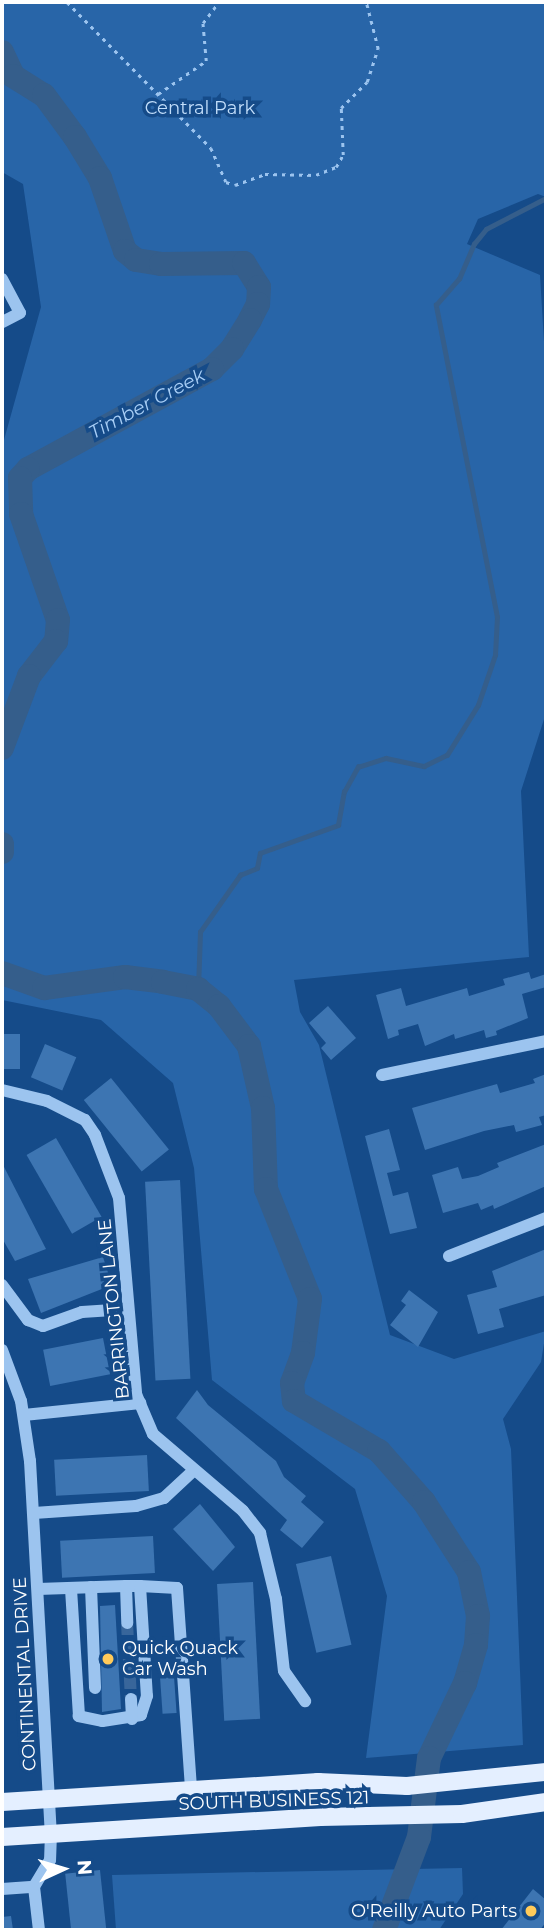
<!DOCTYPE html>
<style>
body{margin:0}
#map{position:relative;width:548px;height:1932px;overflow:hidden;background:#154b89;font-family:Montserrat,sans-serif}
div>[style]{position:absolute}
.green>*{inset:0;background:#2865a8}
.stream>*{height:4.5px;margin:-2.25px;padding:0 2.25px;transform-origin:2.25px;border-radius:2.25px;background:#355e8b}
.river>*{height:24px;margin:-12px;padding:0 12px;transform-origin:12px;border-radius:12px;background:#355e8b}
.building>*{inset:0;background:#3d75b2;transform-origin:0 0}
.minor-tunnel>*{height:12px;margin-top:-6px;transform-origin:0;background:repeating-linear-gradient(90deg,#38669b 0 12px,transparent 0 18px)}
.path>*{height:2.5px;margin-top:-1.25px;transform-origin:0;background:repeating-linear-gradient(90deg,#9cc4ef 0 3.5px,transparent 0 8.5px)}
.minor>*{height:12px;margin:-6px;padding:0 6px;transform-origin:6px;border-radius:6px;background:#9cc4ef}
.major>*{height:18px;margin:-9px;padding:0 9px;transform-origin:9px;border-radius:9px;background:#e4efff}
.dots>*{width:19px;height:19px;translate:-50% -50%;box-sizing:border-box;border:4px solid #154b89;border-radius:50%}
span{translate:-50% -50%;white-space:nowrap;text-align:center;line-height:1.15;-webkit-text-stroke:7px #154b89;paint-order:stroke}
.park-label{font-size:18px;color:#c2defb}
.street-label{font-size:18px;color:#fff}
.poi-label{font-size:18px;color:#fff}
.left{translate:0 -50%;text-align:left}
.right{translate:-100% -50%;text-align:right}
.water-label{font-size:19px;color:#a8cef6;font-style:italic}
.frame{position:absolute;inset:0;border:4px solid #fff;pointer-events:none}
.north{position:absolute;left:28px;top:1834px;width:70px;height:70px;-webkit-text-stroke:5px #154b89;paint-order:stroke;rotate:86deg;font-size:19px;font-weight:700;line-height:28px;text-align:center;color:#fff}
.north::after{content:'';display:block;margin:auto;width:24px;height:32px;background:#fff;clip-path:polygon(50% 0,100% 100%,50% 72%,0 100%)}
</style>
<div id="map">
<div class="green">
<div style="clip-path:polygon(2px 2px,546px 2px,546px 197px,538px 194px,478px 219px,467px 244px,540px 275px,546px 375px,546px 713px,521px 791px,529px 957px,294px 980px,300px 1012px,319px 1045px,390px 1335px,454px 1359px,546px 1331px,541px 1362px,503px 1419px,511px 1449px,523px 1745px,366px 1758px,387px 1596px,355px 1489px,212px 1380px,194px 1168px,173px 1083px,101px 1020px,2px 1000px,2px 447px,41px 307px,23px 184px,2px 172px)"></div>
<div style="clip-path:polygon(462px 1868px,463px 1894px,439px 1930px,116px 1930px,112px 1875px)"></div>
</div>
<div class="stream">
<div style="left:198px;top:989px;width:57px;rotate:-88deg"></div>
<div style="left:200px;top:932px;width:70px;rotate:-54.9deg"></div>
<div style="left:240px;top:875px;width:18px;rotate:-22deg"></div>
<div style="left:257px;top:868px;width:15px;rotate:-79deg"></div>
<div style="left:260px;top:853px;width:83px;rotate:-19.7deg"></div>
<div style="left:338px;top:825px;width:34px;rotate:-80deg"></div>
<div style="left:344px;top:792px;width:29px;rotate:-61deg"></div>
<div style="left:358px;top:767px;width:29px;rotate:-18deg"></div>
<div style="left:386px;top:758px;width:39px;rotate:12deg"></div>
<div style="left:424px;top:766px;width:25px;rotate:-26deg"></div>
<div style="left:447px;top:755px;width:59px;rotate:-58.2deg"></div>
<div style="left:478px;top:705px;width:53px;rotate:-71.2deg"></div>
<div style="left:495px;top:655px;width:38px;rotate:-87deg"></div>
<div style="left:497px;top:617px;width:318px;rotate:-101.1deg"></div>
<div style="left:436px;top:305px;width:35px;rotate:-49deg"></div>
<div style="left:459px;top:279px;width:38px;rotate:-67deg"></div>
<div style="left:474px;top:244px;width:19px;rotate:-51deg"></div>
<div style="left:486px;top:229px;width:68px;rotate:-27.3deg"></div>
</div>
<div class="river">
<div style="left:2px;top:52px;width:26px;rotate:65deg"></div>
<div style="left:13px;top:76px;width:36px;rotate:32deg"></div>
<div style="left:44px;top:95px;width:52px;rotate:53.6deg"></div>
<div style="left:75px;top:137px;width:48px;rotate:58.6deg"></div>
<div style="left:100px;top:178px;width:77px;rotate:71.1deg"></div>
<div style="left:125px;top:251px;width:14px;rotate:39deg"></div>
<div style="left:136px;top:260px;width:25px;rotate:9deg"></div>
<div style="left:161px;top:264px;width:83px;rotate:-0.7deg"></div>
<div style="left:244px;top:263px;width:28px;rotate:58deg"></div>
<div style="left:259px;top:287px;width:17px;rotate:93deg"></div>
<div style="left:258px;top:304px;width:18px;rotate:117deg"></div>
<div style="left:250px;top:320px;width:34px;rotate:122deg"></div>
<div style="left:232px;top:349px;width:28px;rotate:135deg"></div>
<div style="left:212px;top:369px;width:209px;rotate:151.5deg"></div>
<div style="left:28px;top:469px;width:12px;rotate:132deg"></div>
<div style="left:20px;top:478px;width:36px;rotate:88deg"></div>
<div style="left:21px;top:514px;width:112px;rotate:70.8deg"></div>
<div style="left:58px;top:620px;width:21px;rotate:95deg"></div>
<div style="left:56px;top:641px;width:44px;rotate:127.6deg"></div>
<div style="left:29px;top:676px;width:77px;rotate:110.6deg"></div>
<div style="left:2px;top:844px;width:8px;rotate:90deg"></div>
<div style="left:2px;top:973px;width:45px;rotate:19.7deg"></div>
<div style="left:44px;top:988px;width:82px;rotate:-7.7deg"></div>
<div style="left:125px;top:977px;width:38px;rotate:7deg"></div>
<div style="left:163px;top:982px;width:36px;rotate:11deg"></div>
<div style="left:198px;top:989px;width:27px;rotate:39deg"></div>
<div style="left:219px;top:1006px;width:50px;rotate:53.1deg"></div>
<div style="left:249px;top:1046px;width:64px;rotate:77.3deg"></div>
<div style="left:263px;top:1108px;width:81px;rotate:87.9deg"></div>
<div style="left:266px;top:1189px;width:118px;rotate:68.2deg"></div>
<div style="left:310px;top:1299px;width:54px;rotate:97.4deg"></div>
<div style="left:303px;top:1353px;width:32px;rotate:110deg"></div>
<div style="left:292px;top:1383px;width:18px;rotate:84deg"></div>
<div style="left:294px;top:1401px;width:99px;rotate:30.5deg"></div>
<div style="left:379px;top:1451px;width:68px;rotate:48.6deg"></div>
<div style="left:424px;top:1502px;width:83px;rotate:57.3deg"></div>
<div style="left:469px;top:1572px;width:45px;rotate:78.4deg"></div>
<div style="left:478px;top:1616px;width:29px;rotate:94deg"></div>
<div style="left:476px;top:1645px;width:40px;rotate:106deg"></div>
<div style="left:465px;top:1683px;width:83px;rotate:115.6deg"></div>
<div style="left:429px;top:1758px;width:80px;rotate:97.2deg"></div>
<div style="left:419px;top:1837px;width:99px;rotate:110.6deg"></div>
</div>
<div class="building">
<div style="clip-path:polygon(529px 972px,531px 979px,546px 974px,546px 987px,522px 994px,528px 1018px,496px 1031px,497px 1035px,486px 1038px,484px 1030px,455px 1039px,454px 1034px,425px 1046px,418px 1024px,398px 1030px,399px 1035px,388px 1039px,376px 995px,401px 988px,406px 1006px,467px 988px,469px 996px,505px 985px,503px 979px)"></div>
<div style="clip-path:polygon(328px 1006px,356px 1038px,331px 1060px,321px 1048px,326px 1043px,309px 1023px)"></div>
<div style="left:20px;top:1034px;width:35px;height:18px;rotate:90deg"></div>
<div style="left:45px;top:1044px;width:34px;height:36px;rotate:23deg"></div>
<div style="clip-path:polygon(546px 1074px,546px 1115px,539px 1117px,542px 1125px,516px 1132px,514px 1125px,484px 1131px,425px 1150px,412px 1108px,497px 1084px,500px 1093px,535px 1083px,533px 1079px)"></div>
<div style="left:111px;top:1078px;width:92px;height:35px;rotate:51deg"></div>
<div style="clip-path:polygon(389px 1129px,400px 1170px,387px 1173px,393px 1196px,408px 1192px,417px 1228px,390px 1234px,365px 1136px)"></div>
<div style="left:56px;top:1138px;width:91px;height:34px;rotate:60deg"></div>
<div style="clip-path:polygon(546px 1144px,546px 1186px,494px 1209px,493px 1205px,481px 1210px,478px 1203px,443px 1213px,432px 1175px,458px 1167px,462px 1179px,478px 1176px,499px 1167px,497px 1163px)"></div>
<div style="clip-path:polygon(2px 1163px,46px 1249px,15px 1261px,2px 1238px)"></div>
<div style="left:180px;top:1180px;width:199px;height:35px;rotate:87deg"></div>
<div style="clip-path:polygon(546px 1249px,546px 1295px,499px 1309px,504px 1327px,478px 1334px,467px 1295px,497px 1287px,492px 1271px)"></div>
<div style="clip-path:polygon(103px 1257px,112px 1285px,41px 1313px,28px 1279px)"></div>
<div style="clip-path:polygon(409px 1290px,438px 1312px,418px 1347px,390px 1325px,406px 1305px,401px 1301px)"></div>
<div style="left:103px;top:1338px;width:37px;height:61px;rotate:79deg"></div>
<div style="clip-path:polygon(197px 1390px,208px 1405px,276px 1461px,284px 1477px,306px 1496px,301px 1502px,324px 1522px,302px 1548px,280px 1530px,287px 1520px,176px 1418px)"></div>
<div style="left:147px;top:1455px;width:36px;height:93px;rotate:87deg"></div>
<div style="clip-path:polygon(200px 1504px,235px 1547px,213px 1571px,173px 1529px)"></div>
<div style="left:153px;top:1536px;width:37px;height:93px;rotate:87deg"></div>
<div style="left:331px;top:1556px;width:91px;height:36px;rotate:77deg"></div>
<div style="left:253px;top:1582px;width:137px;height:36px;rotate:87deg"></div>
<div style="clip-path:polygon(115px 1605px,121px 1709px,102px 1712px,100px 1606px)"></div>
<div style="left:173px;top:1662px;width:51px;height:14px;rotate:86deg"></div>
<div style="left:100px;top:1870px;width:60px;height:35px;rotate:84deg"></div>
<div style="clip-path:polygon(533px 1889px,546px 1900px,546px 1922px,540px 1930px,501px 1930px)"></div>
<div style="clip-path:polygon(11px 1916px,13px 1930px,2px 1930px,2px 1917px)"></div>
</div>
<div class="minor-tunnel">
<div style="left:127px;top:1623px;width:76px;rotate:87deg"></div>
</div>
<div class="path">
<div style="left:67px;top:2px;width:205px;rotate:45.4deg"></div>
<div style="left:211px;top:148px;width:37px;rotate:66deg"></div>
<div style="left:226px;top:182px;width:9px;rotate:18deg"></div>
<div style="left:235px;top:185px;width:32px;rotate:-20deg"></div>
<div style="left:265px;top:174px;width:51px;rotate:1.1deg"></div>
<div style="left:316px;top:175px;width:22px;rotate:-22deg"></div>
<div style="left:336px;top:167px;width:14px;rotate:-60deg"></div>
<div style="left:343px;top:155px;width:47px;rotate:-92.4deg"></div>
<div style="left:341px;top:108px;width:37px;rotate:-45deg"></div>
<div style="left:367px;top:82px;width:35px;rotate:-72deg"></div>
<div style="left:378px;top:49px;width:49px;rotate:-104.3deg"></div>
<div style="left:158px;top:94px;width:58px;rotate:-34.5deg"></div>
<div style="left:206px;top:61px;width:38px;rotate:-95deg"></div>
<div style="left:203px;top:23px;width:26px;rotate:-53deg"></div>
</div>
<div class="minor">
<div style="left:2px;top:279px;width:38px;rotate:62deg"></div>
<div style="left:20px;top:313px;width:20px;rotate:153deg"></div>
<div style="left:382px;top:1075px;width:167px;rotate:-11.7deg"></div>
<div style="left:2px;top:1090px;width:46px;rotate:13.7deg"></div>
<div style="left:47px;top:1101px;width:42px;rotate:26.6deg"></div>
<div style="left:85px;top:1120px;width:18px;rotate:56deg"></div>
<div style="left:95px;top:1135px;width:67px;rotate:69.1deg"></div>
<div style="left:119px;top:1198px;width:197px;rotate:85deg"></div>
<div style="left:136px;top:1394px;width:43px;rotate:67deg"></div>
<div style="left:153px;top:1434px;width:118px;rotate:40.5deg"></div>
<div style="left:243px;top:1511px;width:28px;rotate:52deg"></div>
<div style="left:260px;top:1533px;width:68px;rotate:76.4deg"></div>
<div style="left:276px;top:1599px;width:72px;rotate:83.7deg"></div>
<div style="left:284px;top:1671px;width:37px;rotate:55deg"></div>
<div style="left:449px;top:1256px;width:104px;rotate:-21.4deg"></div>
<div style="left:2px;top:1285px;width:44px;rotate:53.4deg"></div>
<div style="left:28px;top:1320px;width:16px;rotate:22deg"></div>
<div style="left:43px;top:1326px;width:41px;rotate:-19.7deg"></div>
<div style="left:82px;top:1312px;width:46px;rotate:-3.7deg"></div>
<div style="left:2px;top:1350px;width:54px;rotate:69.6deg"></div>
<div style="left:21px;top:1401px;width:61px;rotate:81.5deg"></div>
<div style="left:30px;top:1461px;width:373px;rotate:86.8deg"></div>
<div style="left:51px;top:1833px;width:27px;rotate:92deg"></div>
<div style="left:50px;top:1860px;width:31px;rotate:121deg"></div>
<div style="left:34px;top:1887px;width:43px;rotate:83.4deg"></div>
<div style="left:24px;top:1415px;width:117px;rotate:-5.9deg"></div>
<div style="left:34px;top:1513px;width:102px;rotate:-3.9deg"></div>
<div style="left:136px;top:1506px;width:29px;rotate:-16deg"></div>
<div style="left:164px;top:1498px;width:41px;rotate:-43deg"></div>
<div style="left:126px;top:1586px;width:37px;rotate:88deg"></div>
<div style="left:140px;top:1586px;width:37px;rotate:3deg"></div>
<div style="left:177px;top:1588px;width:202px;rotate:86deg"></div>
<div style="left:91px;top:1587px;width:101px;rotate:87.7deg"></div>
<div style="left:38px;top:1589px;width:88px;rotate:-2deg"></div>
<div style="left:126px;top:1586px;width:14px"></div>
<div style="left:140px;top:1586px;width:110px;rotate:86.4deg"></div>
<div style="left:147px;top:1696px;width:20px;rotate:108deg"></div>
<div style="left:141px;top:1715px;width:39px;rotate:171deg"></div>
<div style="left:102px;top:1721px;width:24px;rotate:-168deg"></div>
<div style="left:79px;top:1716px;width:128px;rotate:-93.6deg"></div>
<div style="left:131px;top:1699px;width:20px;rotate:87deg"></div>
<div style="left:2px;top:1889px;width:32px;rotate:-4deg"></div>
</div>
<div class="major">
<div style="left:2px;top:1802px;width:317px;rotate:-3.6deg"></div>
<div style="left:318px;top:1782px;width:89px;rotate:2.6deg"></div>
<div style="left:407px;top:1786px;width:140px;rotate:-5.8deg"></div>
<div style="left:2px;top:1837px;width:319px;rotate:-3.6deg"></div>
<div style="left:320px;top:1817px;width:142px;rotate:-1.2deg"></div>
<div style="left:462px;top:1814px;width:85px;rotate:-8.1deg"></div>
</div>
<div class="dots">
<div style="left:108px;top:1659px;background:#ffca5a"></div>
<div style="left:531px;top:1911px;background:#ffca5a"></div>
</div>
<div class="park-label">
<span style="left:200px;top:108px">Central Park</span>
</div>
<div class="street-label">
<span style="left:114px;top:1309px;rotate:-96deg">BARRINGTON LANE</span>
<span style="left:25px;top:1674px;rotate:-93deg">CONTINENTAL DRIVE</span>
<span style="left:274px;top:1801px;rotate:-2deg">SOUTH BUSINESS 121</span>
</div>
<div class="poi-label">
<span class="left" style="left:122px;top:1659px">Quick Quack<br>Car Wash</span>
<span class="right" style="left:517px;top:1911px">O'Reilly Auto Parts</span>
</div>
<div class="water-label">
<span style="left:147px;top:404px;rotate:-28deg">Timber Creek</span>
</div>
<div class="frame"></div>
<div class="north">N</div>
</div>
